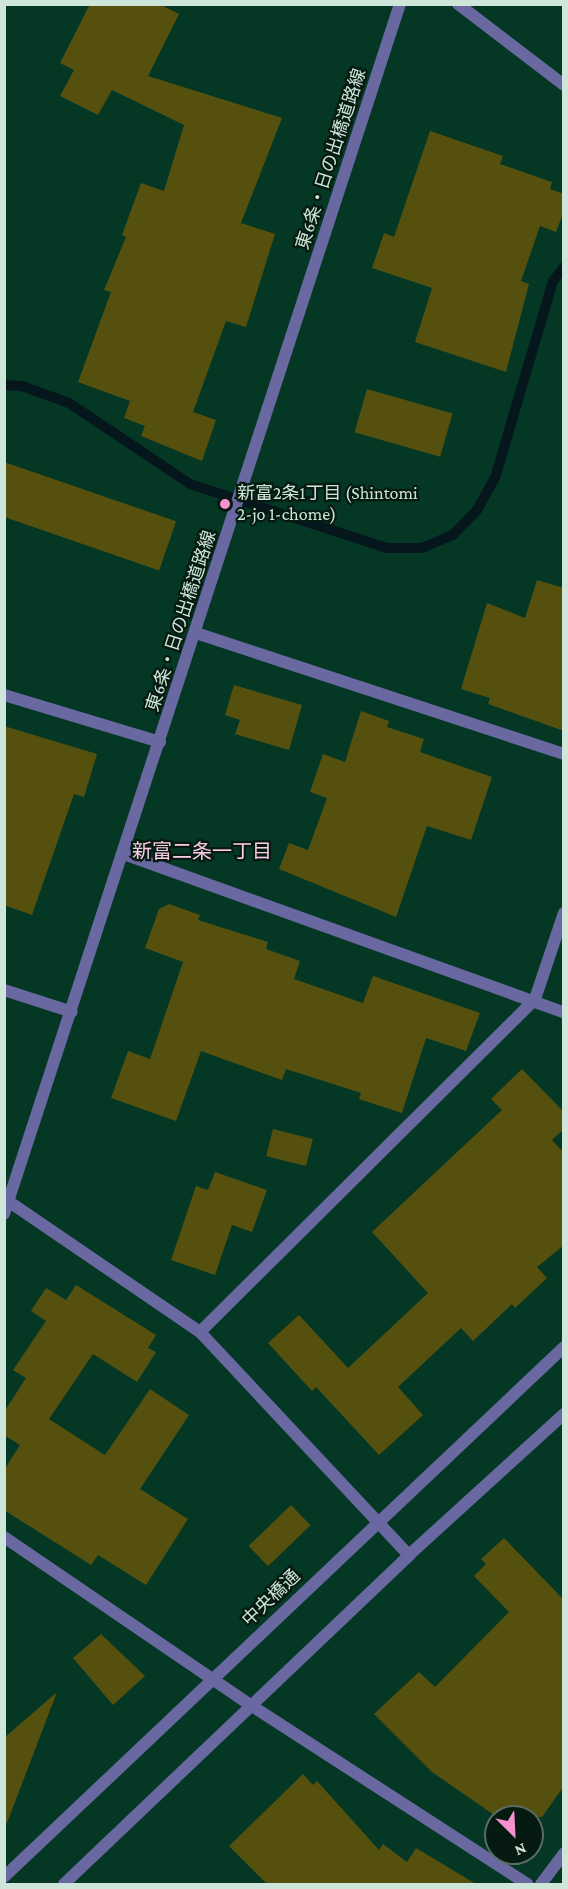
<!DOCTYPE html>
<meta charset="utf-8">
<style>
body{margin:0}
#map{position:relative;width:568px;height:1889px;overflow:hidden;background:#053725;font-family:"Crimson Pro","Noto Sans JP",serif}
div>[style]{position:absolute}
.stream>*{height:10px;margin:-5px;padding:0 5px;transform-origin:5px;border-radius:5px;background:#05161d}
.building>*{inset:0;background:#56500f;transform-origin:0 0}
.minor>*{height:12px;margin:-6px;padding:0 6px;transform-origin:6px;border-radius:6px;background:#6968a1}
.tertiary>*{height:12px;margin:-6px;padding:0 6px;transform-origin:6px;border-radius:6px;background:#6968a1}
.dots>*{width:16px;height:16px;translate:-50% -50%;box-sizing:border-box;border:3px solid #071a12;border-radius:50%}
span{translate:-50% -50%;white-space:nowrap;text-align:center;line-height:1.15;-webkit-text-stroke:4.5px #071a12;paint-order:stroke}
.street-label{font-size:18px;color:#cee6da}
.poi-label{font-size:18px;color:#cee6da}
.left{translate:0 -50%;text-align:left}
.neighbourhood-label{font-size:20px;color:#f9cce5}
.frame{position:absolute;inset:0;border:6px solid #cee6da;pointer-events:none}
.north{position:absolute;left:484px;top:1805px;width:60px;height:60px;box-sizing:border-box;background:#071a12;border:2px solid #576c62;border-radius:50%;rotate:156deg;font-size:16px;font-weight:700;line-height:24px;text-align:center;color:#cee6da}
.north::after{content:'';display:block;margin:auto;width:21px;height:27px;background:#f790ce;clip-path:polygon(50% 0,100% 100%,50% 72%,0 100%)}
</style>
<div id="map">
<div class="stream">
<div style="left:4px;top:385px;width:18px;rotate:3deg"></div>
<div style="left:22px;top:386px;width:50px;rotate:19.9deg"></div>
<div style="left:69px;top:403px;width:146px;rotate:33.8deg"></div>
<div style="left:190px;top:484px;width:207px;rotate:18deg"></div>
<div style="left:387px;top:548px;width:35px"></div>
<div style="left:422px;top:548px;width:34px;rotate:-23deg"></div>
<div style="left:453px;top:535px;width:35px;rotate:-46deg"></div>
<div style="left:477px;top:510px;width:37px;rotate:-61deg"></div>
<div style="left:495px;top:478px;width:205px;rotate:-73.6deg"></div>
<div style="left:553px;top:281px;width:18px;rotate:-52deg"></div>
</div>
<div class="building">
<div style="clip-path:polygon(90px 4px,159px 4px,179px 14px,148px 76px,282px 118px,241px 223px,275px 234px,246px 327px,226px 321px,193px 412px,216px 420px,202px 461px,141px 436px,145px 426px,124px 418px,130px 401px,78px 382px,111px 292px,104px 290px,126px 237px,122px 235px,141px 183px,164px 191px,184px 125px,112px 90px,98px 115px,60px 96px,74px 70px,60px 63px)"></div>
<div style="clip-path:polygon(430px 131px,503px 156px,500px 164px,552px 182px,550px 189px,564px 194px,564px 211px,556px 232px,540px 226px,521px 281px,529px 284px,506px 372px,415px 342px,432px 288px,372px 268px,384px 233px,394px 237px)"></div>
<div style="left:367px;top:389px;width:89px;height:45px;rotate:16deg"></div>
<div style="left:4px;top:462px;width:182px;height:52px;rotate:19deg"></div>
<div style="clip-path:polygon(537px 580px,564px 588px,564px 731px,488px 704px,490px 698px,461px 689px,487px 603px,525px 618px)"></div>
<div style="clip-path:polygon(234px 685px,302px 705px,289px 750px,235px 734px,240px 720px,225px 715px)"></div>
<div style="clip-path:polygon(361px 711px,389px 721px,387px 727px,424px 739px,420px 752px,492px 777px,471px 840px,427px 826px,396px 917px,279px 869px,289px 843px,308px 850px,327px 798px,310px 792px,323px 754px,345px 762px)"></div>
<div style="clip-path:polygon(4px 726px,97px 754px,84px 797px,74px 794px,32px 915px,4px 905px)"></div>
<div style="clip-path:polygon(169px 904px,200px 915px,198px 920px,268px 942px,266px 949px,300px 961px,294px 979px,363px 1003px,373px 976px,480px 1013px,466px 1051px,426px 1038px,402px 1113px,359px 1099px,361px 1093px,286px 1069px,282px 1080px,201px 1051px,176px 1121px,111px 1098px,128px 1051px,150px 1059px,183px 962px,145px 948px,159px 909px)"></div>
<div style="clip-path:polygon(522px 1069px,564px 1112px,564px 1129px,552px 1140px,564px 1153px,564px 1245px,537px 1267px,547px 1278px,515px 1308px,512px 1304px,473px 1341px,461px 1328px,398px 1387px,423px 1415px,379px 1455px,316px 1387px,312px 1391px,268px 1343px,299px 1315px,348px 1368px,428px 1293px,372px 1232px,502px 1110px,491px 1099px)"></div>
<div style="left:273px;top:1129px;width:41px;height:28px;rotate:14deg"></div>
<div style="clip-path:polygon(215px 1172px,267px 1190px,252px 1232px,232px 1225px,215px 1275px,171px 1260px,196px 1186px,208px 1190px)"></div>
<div style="clip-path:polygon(76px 1285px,156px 1335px,148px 1348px,156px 1352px,137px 1382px,93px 1354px,49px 1419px,105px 1455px,150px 1389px,189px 1415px,140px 1489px,188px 1519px,146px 1585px,98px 1555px,91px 1565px,4px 1510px,4px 1470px,20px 1445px,4px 1435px,4px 1412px,26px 1378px,13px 1370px,46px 1321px,31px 1311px,46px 1288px,66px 1300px)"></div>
<div style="left:291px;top:1505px;width:28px;height:59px;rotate:46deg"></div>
<div style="clip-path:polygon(504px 1538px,564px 1600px,564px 1786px,542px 1817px,497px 1817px,432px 1772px,374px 1714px,419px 1672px,435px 1687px,509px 1612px,474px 1576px,486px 1564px,481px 1559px)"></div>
<div style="clip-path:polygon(101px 1634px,145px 1676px,113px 1705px,73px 1658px)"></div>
<div style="clip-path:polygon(57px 1692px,7px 1823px,4px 1823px,4px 1738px)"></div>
<div style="clip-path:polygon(303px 1774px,313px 1785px,317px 1781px,379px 1850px,383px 1844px,407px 1862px,416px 1848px,476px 1884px,267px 1884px,229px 1846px)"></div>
</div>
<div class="minor">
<div style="left:196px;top:633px;width:387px;rotate:18.2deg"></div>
<div style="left:4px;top:695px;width:163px;rotate:16.8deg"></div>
<div style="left:124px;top:854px;width:468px;rotate:19.8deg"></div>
<div style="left:4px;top:990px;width:71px;rotate:17.9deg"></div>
<div style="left:8px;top:1201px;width:232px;rotate:34.3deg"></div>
<div style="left:200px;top:1332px;width:306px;rotate:46.9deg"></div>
<div style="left:4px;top:1214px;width:1273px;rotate:-71.88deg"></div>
<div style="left:200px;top:1332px;width:472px;rotate:-44.8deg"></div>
<div style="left:535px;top:999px;width:91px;rotate:-71.4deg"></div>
<div style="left:4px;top:1537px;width:300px;rotate:34.3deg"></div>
<div style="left:252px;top:1706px;width:328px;rotate:32.9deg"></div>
<div style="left:541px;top:1884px;width:39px;rotate:-53deg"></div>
</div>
<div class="tertiary">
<div style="left:458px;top:4px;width:133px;rotate:37.4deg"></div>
<div style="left:4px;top:1877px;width:771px;rotate:-43.42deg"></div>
<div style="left:64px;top:1884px;width:477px;rotate:-43.6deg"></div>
<div style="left:409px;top:1555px;width:210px;rotate:-42.3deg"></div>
</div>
<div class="dots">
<div style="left:225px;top:504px;background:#f790ce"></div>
</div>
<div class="street-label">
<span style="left:331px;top:159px;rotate:-72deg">東6条・日の出橋道路線</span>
<span style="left:181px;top:621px;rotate:-72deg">東6条・日の出橋道路線</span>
<span style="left:271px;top:1598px;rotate:-44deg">中央橋通</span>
</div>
<div class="poi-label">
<span class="left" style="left:237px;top:504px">新富2条1丁目 (Shintomi<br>2-jo 1-chome)</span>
</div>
<div class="neighbourhood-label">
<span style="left:202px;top:851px">新富二条一丁目</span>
</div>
<div class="frame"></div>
<div class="north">N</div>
</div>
